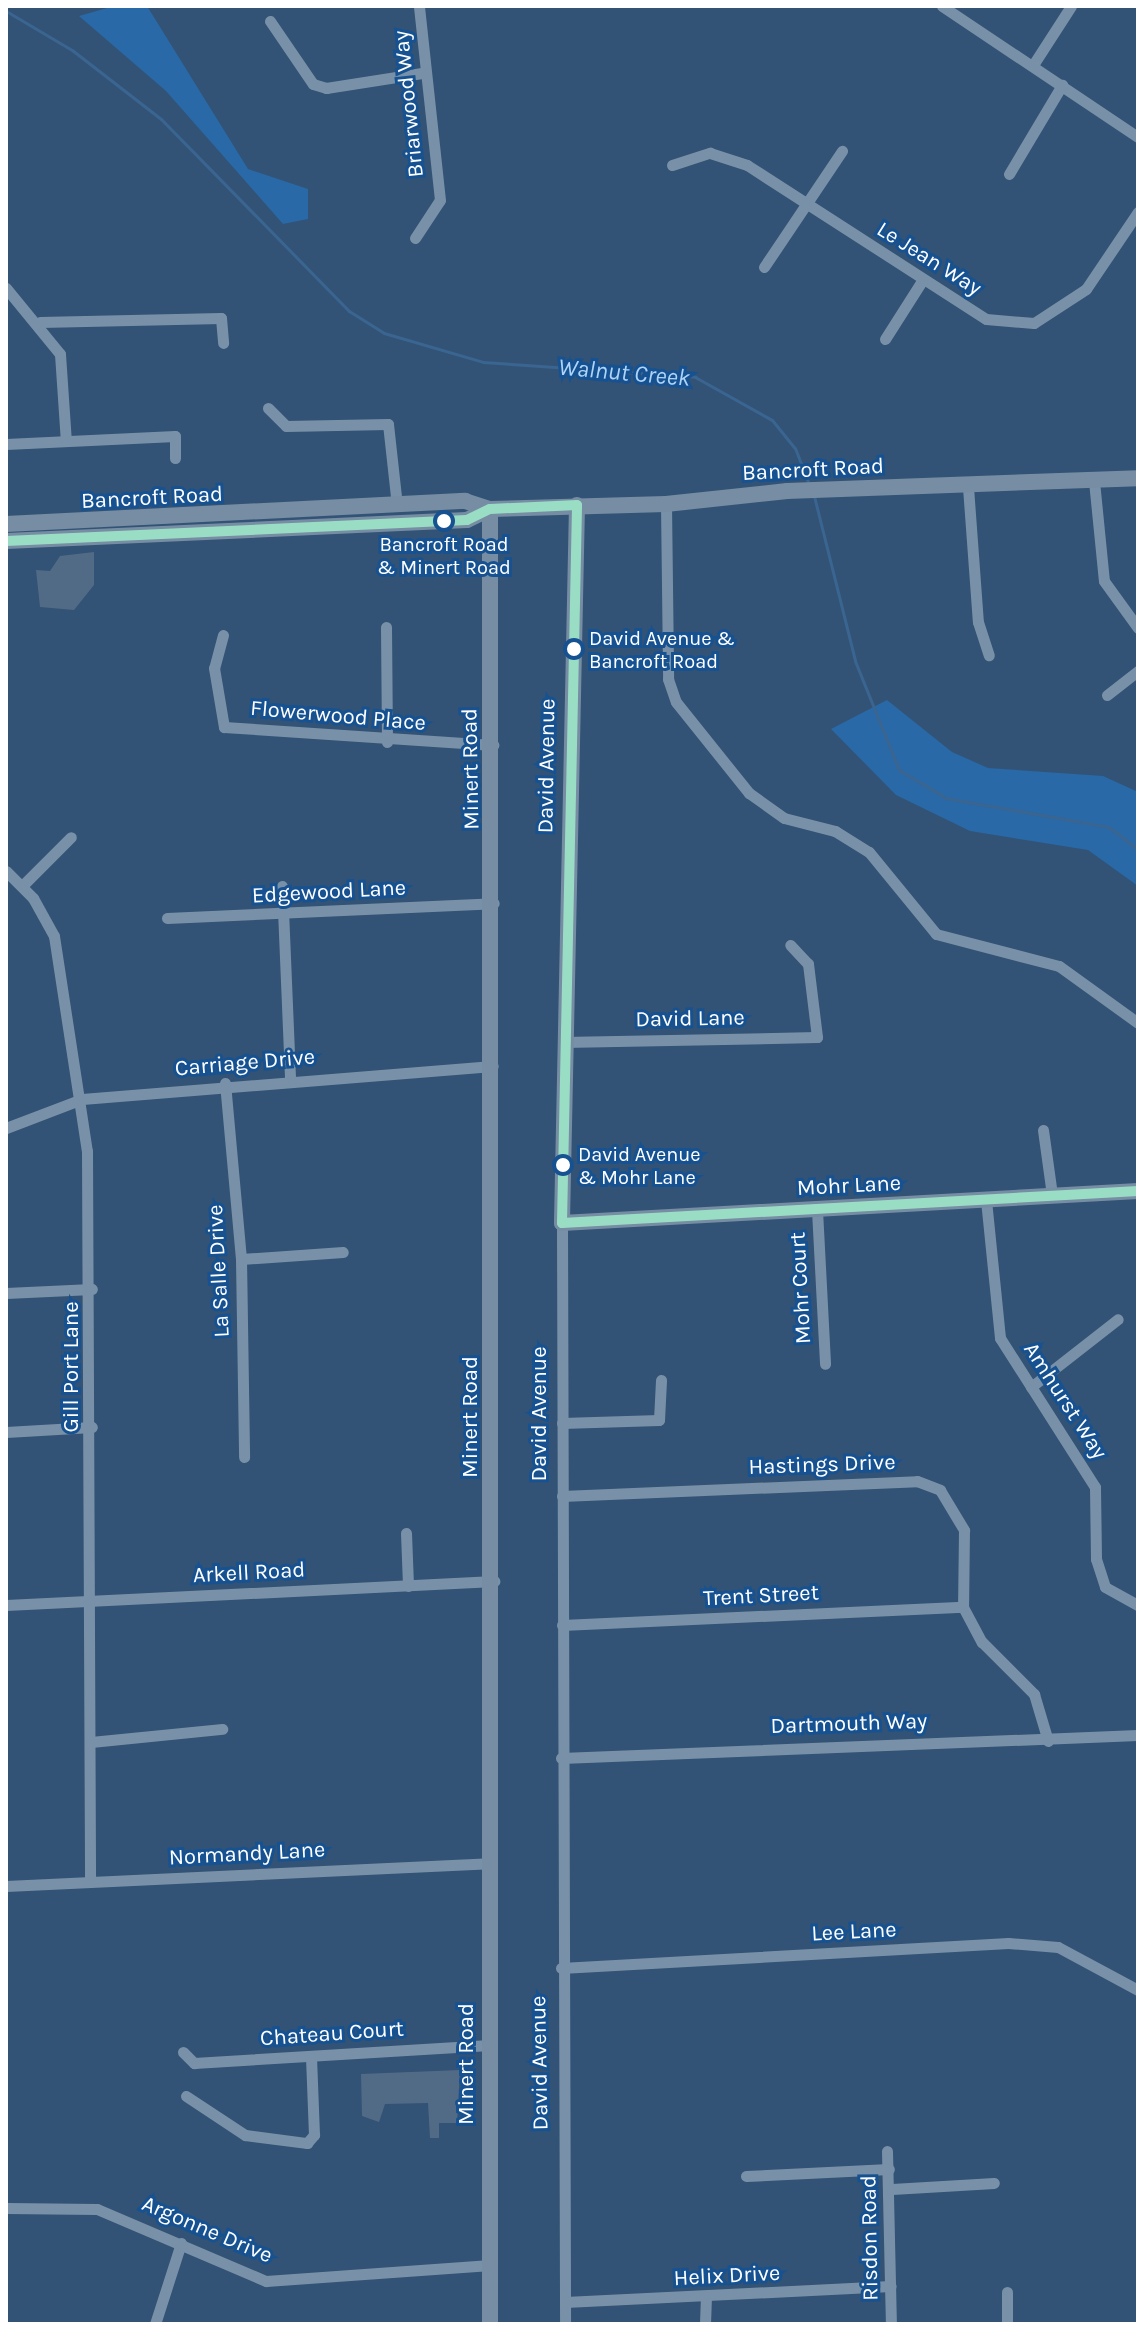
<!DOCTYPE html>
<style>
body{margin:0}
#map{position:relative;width:1144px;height:2330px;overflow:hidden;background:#325375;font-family:Karla,sans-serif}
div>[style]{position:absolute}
.green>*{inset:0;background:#2969a7}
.stream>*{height:3px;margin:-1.5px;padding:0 1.5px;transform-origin:1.5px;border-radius:1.5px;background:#3a6591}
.building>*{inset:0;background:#516b86}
.street>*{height:11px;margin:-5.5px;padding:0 5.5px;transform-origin:5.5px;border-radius:5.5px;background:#7991a8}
.secondary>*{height:16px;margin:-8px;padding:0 8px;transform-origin:8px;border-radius:8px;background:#768da4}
.bus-1>*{height:10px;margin:-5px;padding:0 5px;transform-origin:5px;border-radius:5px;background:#9addc5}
.dots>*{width:22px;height:22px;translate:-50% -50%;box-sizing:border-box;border:4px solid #165291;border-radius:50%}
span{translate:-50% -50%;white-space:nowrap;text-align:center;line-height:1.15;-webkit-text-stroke:6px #165291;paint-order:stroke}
.bus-label{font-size:20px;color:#fff}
.left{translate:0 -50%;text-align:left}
.street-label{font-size:22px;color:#fff}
.water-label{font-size:24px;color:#afd4f7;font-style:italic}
.frame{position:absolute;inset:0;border:8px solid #fff;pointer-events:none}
</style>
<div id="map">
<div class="green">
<div style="clip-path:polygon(114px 6px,147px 6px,248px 169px,308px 189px,308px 219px,283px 224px,166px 91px,79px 16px)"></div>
<div style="clip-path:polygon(887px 700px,952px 752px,988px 768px,1103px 776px,1138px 792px,1138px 886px,1088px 850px,970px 831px,896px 795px,831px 729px)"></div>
</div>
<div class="stream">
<div style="left:6px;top:11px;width:77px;rotate:30.6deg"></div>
<div style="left:72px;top:50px;width:113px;rotate:37.8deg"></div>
<div style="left:161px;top:119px;width:269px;rotate:45.6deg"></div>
<div style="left:349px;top:311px;width:41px;rotate:32.2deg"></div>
<div style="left:384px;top:333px;width:103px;rotate:16.3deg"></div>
<div style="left:483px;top:362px;width:213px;rotate:4deg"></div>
<div style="left:695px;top:377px;width:88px;rotate:29.2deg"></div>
<div style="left:772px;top:420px;width:36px;rotate:51deg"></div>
<div style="left:795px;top:448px;width:40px;rotate:69deg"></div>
<div style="left:814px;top:496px;width:170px;rotate:76deg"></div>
<div style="left:855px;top:661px;width:118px;rotate:68deg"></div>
<div style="left:899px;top:770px;width:55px;rotate:30.8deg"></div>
<div style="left:946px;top:798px;width:166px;rotate:10.1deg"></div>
<div style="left:1109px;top:827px;width:37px;rotate:38deg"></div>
</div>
<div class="building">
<div style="clip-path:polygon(94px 552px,94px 585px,74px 610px,40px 607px,36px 570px,50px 571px,60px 556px)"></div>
<div style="clip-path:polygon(460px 2070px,457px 2123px,439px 2123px,439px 2138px,430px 2138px,428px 2103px,385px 2104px,379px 2122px,362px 2116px,361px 2074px)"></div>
</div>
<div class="street">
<div style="left:942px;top:6px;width:236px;rotate:33.8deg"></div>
<div style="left:270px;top:21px;width:76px;rotate:55.7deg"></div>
<div style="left:313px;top:84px;width:14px;rotate:17deg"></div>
<div style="left:326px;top:88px;width:97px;rotate:-8.9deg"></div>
<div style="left:1033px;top:65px;width:70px;rotate:-57.2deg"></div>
<div style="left:672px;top:165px;width:40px;rotate:-18deg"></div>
<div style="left:710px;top:153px;width:39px;rotate:18deg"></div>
<div style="left:747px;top:165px;width:284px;rotate:32.8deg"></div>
<div style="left:986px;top:319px;width:48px;rotate:4.8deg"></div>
<div style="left:1034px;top:323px;width:62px;rotate:-33.2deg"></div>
<div style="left:1086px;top:289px;width:93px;rotate:-56deg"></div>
<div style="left:1009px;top:174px;width:104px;rotate:-59.2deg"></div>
<div style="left:415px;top:238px;width:45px;rotate:-56.7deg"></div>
<div style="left:440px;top:200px;width:195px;rotate:-96.2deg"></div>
<div style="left:764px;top:267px;width:140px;rotate:-56.1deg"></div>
<div style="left:6px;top:288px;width:85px;rotate:50.7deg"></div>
<div style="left:60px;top:354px;width:87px;rotate:86.1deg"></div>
<div style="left:40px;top:322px;width:181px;rotate:-1.3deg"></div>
<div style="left:221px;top:318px;width:25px;rotate:85deg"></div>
<div style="left:885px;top:339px;width:69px;rotate:-57.5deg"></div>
<div style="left:268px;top:408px;width:25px;rotate:45deg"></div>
<div style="left:286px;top:426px;width:102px;rotate:-1.1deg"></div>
<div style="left:388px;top:424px;width:81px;rotate:83.7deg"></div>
<div style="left:6px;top:444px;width:169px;rotate:-2.7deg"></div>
<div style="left:175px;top:436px;width:22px;rotate:90deg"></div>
<div style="left:1094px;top:481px;width:100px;rotate:84.3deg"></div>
<div style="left:1104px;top:581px;width:58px;rotate:54.1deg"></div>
<div style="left:968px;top:487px;width:135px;rotate:85.8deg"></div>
<div style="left:978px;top:622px;width:35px;rotate:72deg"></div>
<div style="left:666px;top:504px;width:175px;rotate:89.3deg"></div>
<div style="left:668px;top:679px;width:24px;rotate:71deg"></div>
<div style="left:676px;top:702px;width:117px;rotate:51.3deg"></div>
<div style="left:749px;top:793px;width:43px;rotate:35.5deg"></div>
<div style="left:784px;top:818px;width:53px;rotate:14.3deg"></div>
<div style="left:835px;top:831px;width:40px;rotate:32deg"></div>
<div style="left:869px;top:852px;width:106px;rotate:50.7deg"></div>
<div style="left:936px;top:934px;width:127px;rotate:14.6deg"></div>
<div style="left:1059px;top:966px;width:97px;rotate:35.8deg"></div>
<div style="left:386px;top:627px;width:115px;rotate:89.5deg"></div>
<div style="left:223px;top:635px;width:34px;rotate:105deg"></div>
<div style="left:214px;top:668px;width:60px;rotate:80.4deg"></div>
<div style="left:224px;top:727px;width:270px;rotate:3.8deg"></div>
<div style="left:1107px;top:695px;width:39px;rotate:-38deg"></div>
<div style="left:6px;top:871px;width:38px;rotate:45deg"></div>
<div style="left:33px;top:898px;width:43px;rotate:61.1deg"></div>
<div style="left:54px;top:936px;width:218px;rotate:81.3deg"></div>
<div style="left:87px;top:1151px;width:731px;rotate:89.76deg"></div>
<div style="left:22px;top:886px;width:69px;rotate:-45deg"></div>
<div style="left:282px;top:886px;width:193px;rotate:87.6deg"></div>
<div style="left:167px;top:918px;width:327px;rotate:-2.6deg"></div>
<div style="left:563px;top:1042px;width:254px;rotate:-1.1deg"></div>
<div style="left:817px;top:1037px;width:74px;rotate:-97deg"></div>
<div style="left:808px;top:964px;width:26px;rotate:-133deg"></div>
<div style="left:225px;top:1083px;width:177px;rotate:84.8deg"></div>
<div style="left:241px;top:1259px;width:198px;rotate:89.1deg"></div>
<div style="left:6px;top:1128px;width:81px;rotate:-20.9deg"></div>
<div style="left:82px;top:1099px;width:412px;rotate:-4.6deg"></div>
<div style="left:1043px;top:1130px;width:66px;rotate:82.1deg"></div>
<div style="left:986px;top:1200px;width:139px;rotate:84.2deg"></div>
<div style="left:1000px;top:1338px;width:177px;rotate:57.5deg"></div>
<div style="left:1095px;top:1487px;width:72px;rotate:89.2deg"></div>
<div style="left:1096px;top:1559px;width:29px;rotate:72deg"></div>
<div style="left:1105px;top:1587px;width:38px;rotate:29deg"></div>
<div style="left:817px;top:1210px;width:154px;rotate:87deg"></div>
<div style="left:562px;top:1223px;width:1101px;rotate:89.84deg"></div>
<div style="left:241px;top:1259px;width:102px;rotate:-3.9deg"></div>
<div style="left:6px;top:1293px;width:86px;rotate:-2.7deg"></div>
<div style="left:1031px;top:1387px;width:110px;rotate:-38deg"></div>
<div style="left:562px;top:1423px;width:97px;rotate:-1.8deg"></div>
<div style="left:659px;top:1420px;width:40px;rotate:-87.1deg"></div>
<div style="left:6px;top:1432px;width:86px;rotate:-3.3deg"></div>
<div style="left:562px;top:1496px;width:355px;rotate:-2.4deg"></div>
<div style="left:917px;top:1481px;width:25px;rotate:21deg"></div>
<div style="left:940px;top:1490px;width:47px;rotate:59deg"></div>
<div style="left:964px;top:1530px;width:77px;rotate:90.7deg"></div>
<div style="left:963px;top:1607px;width:40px;rotate:62deg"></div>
<div style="left:982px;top:1642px;width:74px;rotate:45deg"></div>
<div style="left:1034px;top:1694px;width:49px;rotate:73.4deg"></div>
<div style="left:406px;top:1533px;width:53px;rotate:87.8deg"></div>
<div style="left:6px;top:1605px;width:489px;rotate:-2.8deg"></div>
<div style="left:562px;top:1625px;width:401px;rotate:-2.6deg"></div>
<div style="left:91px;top:1742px;width:132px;rotate:-5.7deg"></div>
<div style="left:561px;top:1758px;width:577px;rotate:-2.28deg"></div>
<div style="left:6px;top:1886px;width:484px;rotate:-2.7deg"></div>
<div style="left:561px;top:1968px;width:448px;rotate:-3.2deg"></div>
<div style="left:1008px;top:1943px;width:50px;rotate:4.6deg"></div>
<div style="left:1058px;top:1947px;width:91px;rotate:28.3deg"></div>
<div style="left:183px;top:2052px;width:16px;rotate:45deg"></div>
<div style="left:194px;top:2063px;width:296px;rotate:-3.5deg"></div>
<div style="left:186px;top:2096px;width:71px;rotate:33.5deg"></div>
<div style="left:245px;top:2135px;width:63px;rotate:7.4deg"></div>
<div style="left:307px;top:2143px;width:11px;rotate:-49deg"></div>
<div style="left:314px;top:2135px;width:79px;rotate:-92.2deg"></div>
<div style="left:887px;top:2151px;width:173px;rotate:88.7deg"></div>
<div style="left:746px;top:2176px;width:143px;rotate:-2.8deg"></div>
<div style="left:892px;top:2189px;width:102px;rotate:-3.4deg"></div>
<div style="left:6px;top:2208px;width:91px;rotate:0.6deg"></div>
<div style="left:97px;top:2209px;width:184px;rotate:23.1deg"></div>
<div style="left:266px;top:2281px;width:225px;rotate:-4.1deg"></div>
<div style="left:1007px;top:2292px;width:32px;rotate:90deg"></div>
<div style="left:565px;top:2302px;width:326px;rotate:-2.8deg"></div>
<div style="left:155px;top:2324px;width:85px;rotate:-72.2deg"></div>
<div style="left:705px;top:2324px;width:26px;rotate:-88deg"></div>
</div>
<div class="secondary">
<div style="left:577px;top:505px;width:718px;rotate:91.2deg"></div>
<div style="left:562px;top:1223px;width:577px;rotate:-3.18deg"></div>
<div style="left:6px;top:524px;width:460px;rotate:-2.9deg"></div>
<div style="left:465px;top:501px;width:26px;rotate:18deg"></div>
<div style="left:490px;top:509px;width:176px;rotate:-1.6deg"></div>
<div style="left:666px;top:504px;width:122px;rotate:-6.1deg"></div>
<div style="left:787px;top:491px;width:351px;rotate:-2.1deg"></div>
<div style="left:6px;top:541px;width:461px;rotate:-2.6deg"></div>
<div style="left:467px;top:520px;width:25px;rotate:-26deg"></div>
<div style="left:490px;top:2324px;width:1815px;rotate:-90deg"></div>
</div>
<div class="bus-1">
<div style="left:6px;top:541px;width:461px;rotate:-2.6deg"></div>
<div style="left:467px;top:520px;width:25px;rotate:-26deg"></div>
<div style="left:490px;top:509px;width:87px;rotate:-2.6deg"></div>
<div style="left:562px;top:1223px;width:718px;rotate:-88.8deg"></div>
<div style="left:562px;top:1223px;width:577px;rotate:-3.18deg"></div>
</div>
<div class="dots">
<div style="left:444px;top:521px;background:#fff"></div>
<div style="left:574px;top:649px;background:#fff"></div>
<div style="left:563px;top:1165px;background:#fff"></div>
</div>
<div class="bus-label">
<span style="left:444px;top:556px">Bancroft Road<br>&amp; Minert Road</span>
<span class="left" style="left:589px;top:650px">David Avenue &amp;<br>Bancroft Road</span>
<span class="left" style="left:578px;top:1166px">David Avenue<br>&amp; Mohr Lane</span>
</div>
<div class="street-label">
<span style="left:409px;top:104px;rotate:-96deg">Briarwood Way</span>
<span style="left:929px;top:259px;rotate:32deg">Le Jean Way</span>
<span style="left:813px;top:470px;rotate:-3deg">Bancroft Road</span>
<span style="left:152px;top:498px;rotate:-3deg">Bancroft Road</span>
<span style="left:338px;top:716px;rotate:5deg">Flowerwood Place</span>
<span style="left:547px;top:766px;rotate:-89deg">David Avenue</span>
<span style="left:471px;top:769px;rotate:-91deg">Minert Road</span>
<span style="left:329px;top:892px;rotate:-3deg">Edgewood Lane</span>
<span style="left:690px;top:1019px;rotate:-1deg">David Lane</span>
<span style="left:245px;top:1063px;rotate:-5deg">Carriage Drive</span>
<span style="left:849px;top:1186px;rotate:-3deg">Mohr Lane</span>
<span style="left:219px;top:1271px;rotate:-93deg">La Salle Drive</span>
<span style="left:801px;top:1288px;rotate:-93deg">Mohr Court</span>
<span style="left:72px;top:1367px;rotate:-90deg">Gill Port Lane</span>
<span style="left:1065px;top:1401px;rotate:57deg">Amhurst Way</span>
<span style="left:540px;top:1414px;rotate:-90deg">David Avenue</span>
<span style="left:471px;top:1417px;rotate:-90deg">Minert Road</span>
<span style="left:822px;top:1465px;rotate:-2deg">Hastings Drive</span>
<span style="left:249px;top:1573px;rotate:-3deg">Arkell Road</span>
<span style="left:761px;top:1596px;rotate:-3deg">Trent Street</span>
<span style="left:849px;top:1724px;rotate:-2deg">Dartmouth Way</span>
<span style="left:247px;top:1854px;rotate:-3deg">Normandy Lane</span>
<span style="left:854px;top:1932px;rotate:-3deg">Lee Lane</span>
<span style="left:332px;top:2034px;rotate:-4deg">Chateau Court</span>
<span style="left:540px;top:2063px;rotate:-91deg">David Avenue</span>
<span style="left:467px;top:2064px;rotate:-90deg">Minert Road</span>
<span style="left:207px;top:2230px;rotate:23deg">Argonne Drive</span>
<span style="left:870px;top:2238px;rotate:-91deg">Risdon Road</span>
<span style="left:727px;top:2276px;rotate:-3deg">Helix Drive</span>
</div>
<div class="water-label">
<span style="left:624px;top:373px;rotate:5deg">Walnut Creek</span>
</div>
<div class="frame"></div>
</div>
